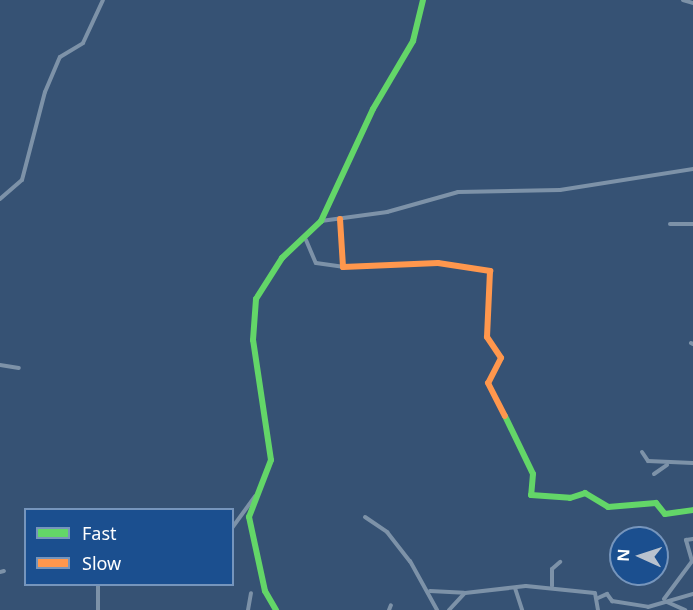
<!DOCTYPE html>
<style>
body{margin:0}
#map{position:relative;width:693px;height:610px;overflow:hidden;background:#365274;font-family:"Noto Sans",sans-serif}
div>[style]{position:absolute}
.street>*{height:4px;margin:-2px;padding:0 2px;transform-origin:2px;border-radius:2px;background:#7d92a8}
.fast>*{height:6px;margin:-3px;padding:0 3px;transform-origin:3px;border-radius:3px;background:#63d668}
.slow>*{height:6px;margin:-3px;padding:0 3px;transform-origin:3px;border-radius:3px;background:#ff974d}
span{translate:-50% -50%;white-space:nowrap;text-align:center;line-height:1.15;-webkit-text-stroke:4.5px #1b4f8f;paint-order:stroke}
.legend{position:absolute;left:24px;top:508px;width:210px;height:78px;box-sizing:border-box;background:#1b4f8f;border:2px solid #7695bc;margin:0;padding:8px 10px;list-style:none;font-size:18px;color:#fff}
.legend li{display:flex;align-items:center;gap:12px;height:30px}
.legend b{width:30px;border:2px solid #7695bc}
.north{position:absolute;left:609px;top:526px;width:60px;height:60px;box-sizing:border-box;background:#1b4f8f;border:2px solid #7695bc;border-radius:50%;rotate:273deg;font-size:16px;font-weight:700;line-height:24px;text-align:center;color:#fff}
.north::after{content:'';display:block;margin:auto;width:21px;height:27px;background:#b9c2ce;clip-path:polygon(50% 0,100% 100%,50% 72%,0 100%)}
</style>
<div id="map">
<div class="street">
<div style="left:683px;top:0;width:10px;rotate:17deg"></div>
<div style="left:0;top:199px;width:29px;rotate:-41deg"></div>
<div style="left:22px;top:180px;width:91px;rotate:-75.4deg"></div>
<div style="left:45px;top:92px;width:38px;rotate:-67deg"></div>
<div style="left:60px;top:57px;width:27px;rotate:-31deg"></div>
<div style="left:83px;top:43px;width:47px;rotate:-65.1deg"></div>
<div style="left:321px;top:221px;width:67px;rotate:-7.8deg"></div>
<div style="left:387px;top:212px;width:74px;rotate:-15.7deg"></div>
<div style="left:458px;top:192px;width:102px;rotate:-1.1deg"></div>
<div style="left:560px;top:190px;width:135px;rotate:-9deg"></div>
<div style="left:670px;top:224px;width:23px"></div>
<div style="left:306px;top:240px;width:25px;rotate:67deg"></div>
<div style="left:316px;top:263px;width:27px;rotate:8deg"></div>
<div style="left:691px;top:343px;width:2px;rotate:27deg"></div>
<div style="left:0;top:365px;width:19px;rotate:9deg"></div>
<div style="left:642px;top:452px;width:11px;rotate:56deg"></div>
<div style="left:648px;top:461px;width:45px;rotate:2.5deg"></div>
<div style="left:654px;top:474px;width:16px;rotate:-35deg"></div>
<div style="left:365px;top:517px;width:27px;rotate:34deg"></div>
<div style="left:387px;top:532px;width:37px;rotate:52deg"></div>
<div style="left:410px;top:561px;width:56px;rotate:61.1deg"></div>
<div style="left:232px;top:528px;width:39px;rotate:-54deg"></div>
<div style="left:692px;top:561px;width:22px;rotate:-106deg"></div>
<div style="left:686px;top:540px;width:7px;rotate:-8deg"></div>
<div style="left:0;top:572px;width:4px;rotate:-14deg"></div>
<div style="left:552px;top:586px;width:17px;rotate:-90deg"></div>
<div style="left:552px;top:569px;width:11px;rotate:-41deg"></div>
<div style="left:515px;top:588px;width:23px;rotate:72deg"></div>
<div style="left:430px;top:591px;width:34px;rotate:3deg"></div>
<div style="left:598px;top:598px;width:10px;rotate:-24deg"></div>
<div style="left:607px;top:594px;width:9px;rotate:54deg"></div>
<div style="left:612px;top:601px;width:36px;rotate:9deg"></div>
<div style="left:648px;top:607px;width:47px;rotate:-16.1deg"></div>
<div style="left:664px;top:599px;width:49px;rotate:-53.4deg"></div>
<div style="left:667px;top:602px;width:20px;rotate:24deg"></div>
<div style="left:98px;top:610px;width:26px;rotate:-90deg"></div>
<div style="left:248px;top:610px;width:17px;rotate:-80deg"></div>
<div style="left:389px;top:610px;width:5px;rotate:-68deg"></div>
<div style="left:449px;top:610px;width:23px;rotate:-47deg"></div>
<div style="left:465px;top:593px;width:61px;rotate:-6.5deg"></div>
<div style="left:526px;top:586px;width:69px;rotate:5.8deg"></div>
<div style="left:595px;top:593px;width:17px;rotate:80deg"></div>
</div>
<div class="fast">
<div style="left:505px;top:416px;width:64px;rotate:64.2deg"></div>
<div style="left:533px;top:474px;width:21px;rotate:95deg"></div>
<div style="left:531px;top:495px;width:39px;rotate:4deg"></div>
<div style="left:570px;top:498px;width:16px;rotate:-18deg"></div>
<div style="left:585px;top:493px;width:27px;rotate:31deg"></div>
<div style="left:608px;top:507px;width:48px;rotate:-4.8deg"></div>
<div style="left:656px;top:503px;width:14px;rotate:51deg"></div>
<div style="left:665px;top:514px;width:28px;rotate:-8deg"></div>
<div style="left:276px;top:610px;width:22px;rotate:-120deg"></div>
<div style="left:265px;top:591px;width:76px;rotate:-102.2deg"></div>
<div style="left:249px;top:517px;width:61px;rotate:-68.9deg"></div>
<div style="left:271px;top:460px;width:121px;rotate:-98.5deg"></div>
<div style="left:253px;top:340px;width:41px;rotate:-85.8deg"></div>
<div style="left:256px;top:299px;width:49px;rotate:-57.6deg"></div>
<div style="left:282px;top:258px;width:54px;rotate:-43.5deg"></div>
<div style="left:321px;top:221px;width:123px;rotate:-65.1deg"></div>
<div style="left:373px;top:109px;width:79px;rotate:-59.5deg"></div>
<div style="left:413px;top:41px;width:42px;rotate:-76.3deg"></div>
</div>
<div class="slow">
<div style="left:340px;top:219px;width:48px;rotate:86.4deg"></div>
<div style="left:343px;top:267px;width:95px;rotate:-2.4deg"></div>
<div style="left:438px;top:263px;width:53px;rotate:8.7deg"></div>
<div style="left:490px;top:271px;width:66px;rotate:92.6deg"></div>
<div style="left:487px;top:337px;width:25px;rotate:56deg"></div>
<div style="left:501px;top:358px;width:28px;rotate:117deg"></div>
<div style="left:488px;top:383px;width:37px;rotate:63deg"></div>
</div>
<ul class="legend">
<li><b style="height:8px;background:#63d668"></b>Fast</li>
<li><b style="height:8px;background:#ff974d"></b>Slow</li>
</ul>
<div class="north">N</div>
</div>
